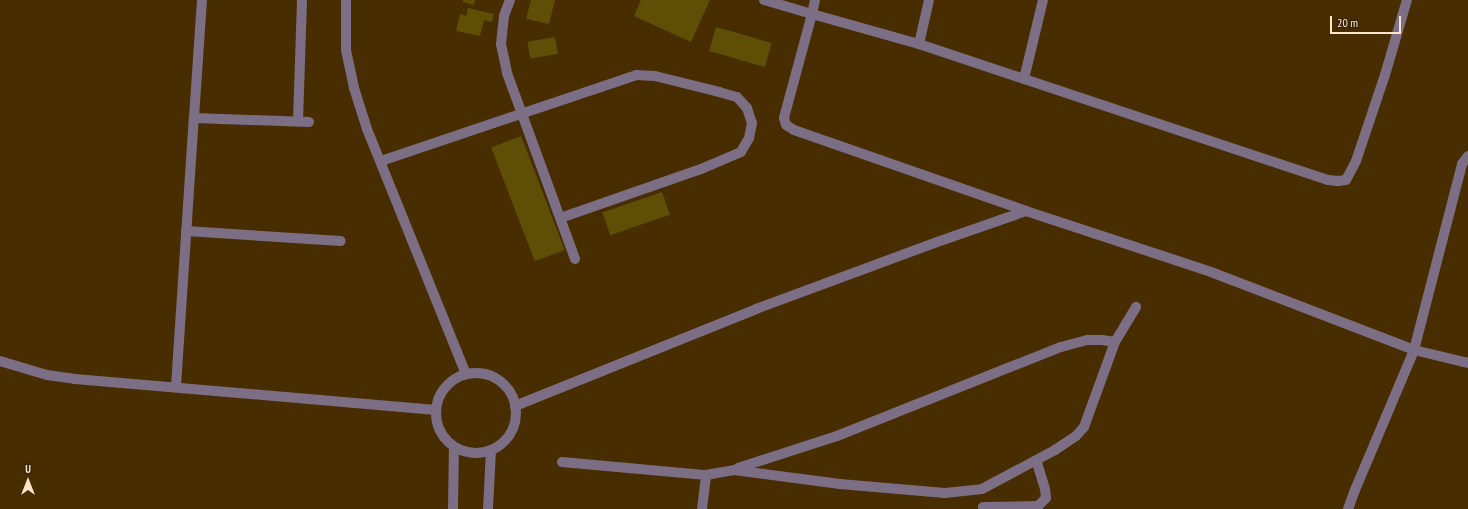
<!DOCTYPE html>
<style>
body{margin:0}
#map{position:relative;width:1468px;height:509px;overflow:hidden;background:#482d01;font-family:"PT Sans Narrow",sans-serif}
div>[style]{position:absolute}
.building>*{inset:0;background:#5f4e06;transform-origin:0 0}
.minor>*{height:10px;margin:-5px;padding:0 5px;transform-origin:5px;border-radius:5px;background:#7c6e84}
.minor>.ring{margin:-5px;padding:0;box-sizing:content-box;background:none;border:10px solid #7c6e84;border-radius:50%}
span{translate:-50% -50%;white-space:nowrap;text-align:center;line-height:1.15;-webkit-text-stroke:3px #392509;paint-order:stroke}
.north{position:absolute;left:8px;top:461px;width:40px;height:40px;-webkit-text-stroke:3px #392509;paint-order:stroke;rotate:0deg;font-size:11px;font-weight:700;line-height:16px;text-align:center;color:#fbe5ca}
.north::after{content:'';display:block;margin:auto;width:14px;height:18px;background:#fbe5ca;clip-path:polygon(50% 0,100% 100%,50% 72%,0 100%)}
.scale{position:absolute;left:1330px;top:16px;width:71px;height:18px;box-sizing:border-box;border:2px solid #fbe5ca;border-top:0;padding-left:5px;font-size:12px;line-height:14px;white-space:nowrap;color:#fbe5ca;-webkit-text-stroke:3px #392509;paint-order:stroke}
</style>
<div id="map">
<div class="building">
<div style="clip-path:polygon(463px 0,475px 0,474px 5px,463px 2px)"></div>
<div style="clip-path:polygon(531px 0,555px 0,549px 24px,526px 19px)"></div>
<div style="clip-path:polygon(641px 0,710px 0,691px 42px,634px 16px)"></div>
<div style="clip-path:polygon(468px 8px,494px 14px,492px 22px,484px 20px,480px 36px,456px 31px,460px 14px,466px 16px)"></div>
<div style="left:716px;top:27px;width:58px;height:25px;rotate:16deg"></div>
<div style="left:555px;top:37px;width:17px;height:28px;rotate:80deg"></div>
<div style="left:521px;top:136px;width:122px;height:32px;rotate:69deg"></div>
<div style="left:662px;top:192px;width:24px;height:63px;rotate:71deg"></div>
</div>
<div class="minor">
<div style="left:202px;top:0;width:118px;rotate:93.9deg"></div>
<div style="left:194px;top:118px;width:115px;rotate:2deg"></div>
<div style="left:346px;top:0;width:50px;rotate:90deg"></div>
<div style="left:346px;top:50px;width:39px;rotate:78deg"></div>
<div style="left:354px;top:88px;width:43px;rotate:72.4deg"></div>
<div style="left:367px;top:129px;width:264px;rotate:68deg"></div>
<div style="left:510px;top:0;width:17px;rotate:111deg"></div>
<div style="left:504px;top:16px;width:28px;rotate:96deg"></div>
<div style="left:501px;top:44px;width:30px;rotate:78deg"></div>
<div style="left:507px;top:73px;width:198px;rotate:69.9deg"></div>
<div style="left:764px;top:0;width:50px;rotate:16.3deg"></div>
<div style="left:812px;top:14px;width:108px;rotate:105.1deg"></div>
<div style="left:784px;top:118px;width:7px;rotate:74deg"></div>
<div style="left:786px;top:125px;width:9px;rotate:32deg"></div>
<div style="left:794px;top:130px;width:246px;rotate:19.2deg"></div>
<div style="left:1026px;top:211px;width:195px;rotate:18.2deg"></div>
<div style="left:1211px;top:272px;width:217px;rotate:21deg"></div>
<div style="left:1414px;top:350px;width:56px;rotate:13.5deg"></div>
<div style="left:815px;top:0;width:14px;rotate:102deg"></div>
<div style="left:812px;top:14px;width:111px;rotate:15.7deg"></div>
<div style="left:919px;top:44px;width:431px;rotate:18.4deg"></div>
<div style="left:1328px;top:180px;width:10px;rotate:6deg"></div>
<div style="left:1338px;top:181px;width:8px;rotate:-7deg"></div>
<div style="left:1346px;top:180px;width:21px;rotate:-62deg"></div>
<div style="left:1356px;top:161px;width:91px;rotate:-71.4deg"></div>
<div style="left:1385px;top:75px;width:78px;rotate:-73.7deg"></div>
<div style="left:919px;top:44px;width:45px;rotate:-77.2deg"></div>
<div style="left:1024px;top:79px;width:81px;rotate:-76.5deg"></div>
<div style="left:298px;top:121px;width:121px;rotate:-88.1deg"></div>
<div style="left:381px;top:161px;width:269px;rotate:-18.6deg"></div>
<div style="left:636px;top:75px;width:19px;rotate:3deg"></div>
<div style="left:655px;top:76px;width:66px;rotate:14deg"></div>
<div style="left:719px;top:92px;width:19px;rotate:16deg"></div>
<div style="left:737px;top:97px;width:15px;rotate:48deg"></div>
<div style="left:747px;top:108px;width:16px;rotate:72deg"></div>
<div style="left:752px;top:123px;width:15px;rotate:101deg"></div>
<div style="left:749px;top:138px;width:16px;rotate:120deg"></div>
<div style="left:741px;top:152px;width:43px;rotate:157deg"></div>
<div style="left:701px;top:169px;width:149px;rotate:160.8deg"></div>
<div style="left:186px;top:231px;width:155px;rotate:3.7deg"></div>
<div style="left:0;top:361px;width:49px;rotate:16.6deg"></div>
<div style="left:47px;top:375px;width:28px;rotate:8deg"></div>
<div style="left:75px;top:379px;width:362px;rotate:4.9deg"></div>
<div class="ring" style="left:436px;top:373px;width:70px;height:70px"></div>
<div style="left:176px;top:386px;width:269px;rotate:-86.2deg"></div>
<div style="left:515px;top:406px;width:260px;rotate:-21.9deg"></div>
<div style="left:756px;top:309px;width:196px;rotate:-20.3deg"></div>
<div style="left:940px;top:241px;width:91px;rotate:-19.2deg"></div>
<div style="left:562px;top:462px;width:145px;rotate:5.2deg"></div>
<div style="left:706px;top:475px;width:28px;rotate:-10deg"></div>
<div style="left:734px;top:470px;width:107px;rotate:7.5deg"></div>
<div style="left:840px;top:484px;width:105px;rotate:4.9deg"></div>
<div style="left:945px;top:493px;width:37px;rotate:-6deg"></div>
<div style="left:982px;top:489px;width:83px;rotate:-28.1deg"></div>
<div style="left:1055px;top:450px;width:25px;rotate:-34deg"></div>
<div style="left:1076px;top:436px;width:12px;rotate:-48deg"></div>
<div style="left:1084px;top:427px;width:90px;rotate:-70deg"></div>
<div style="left:1115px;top:342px;width:41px;rotate:-59deg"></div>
<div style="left:738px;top:468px;width:104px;rotate:-17.9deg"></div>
<div style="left:837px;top:436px;width:241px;rotate:-21.7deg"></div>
<div style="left:1061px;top:347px;width:28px;rotate:-15deg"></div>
<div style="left:1088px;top:340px;width:14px"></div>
<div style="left:1102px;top:340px;width:13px;rotate:9deg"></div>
<div style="left:983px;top:507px;width:55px;rotate:-1deg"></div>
<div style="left:1038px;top:506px;width:11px;rotate:-45deg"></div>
<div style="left:1046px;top:498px;width:9px;rotate:-96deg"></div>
<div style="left:1045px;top:489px;width:30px;rotate:-107deg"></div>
<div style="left:453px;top:509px;width:62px;rotate:-89.1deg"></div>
<div style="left:488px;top:509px;width:59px;rotate:-87.1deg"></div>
<div style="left:702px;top:509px;width:34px;rotate:-83deg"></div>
<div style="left:1348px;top:509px;width:20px;rotate:-70deg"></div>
<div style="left:1355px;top:490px;width:152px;rotate:-67.1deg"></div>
<div style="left:1414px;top:350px;width:192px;rotate:-75.5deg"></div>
<div style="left:1462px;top:164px;width:10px;rotate:-53deg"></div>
</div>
<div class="north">U</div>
<div class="scale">20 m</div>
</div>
